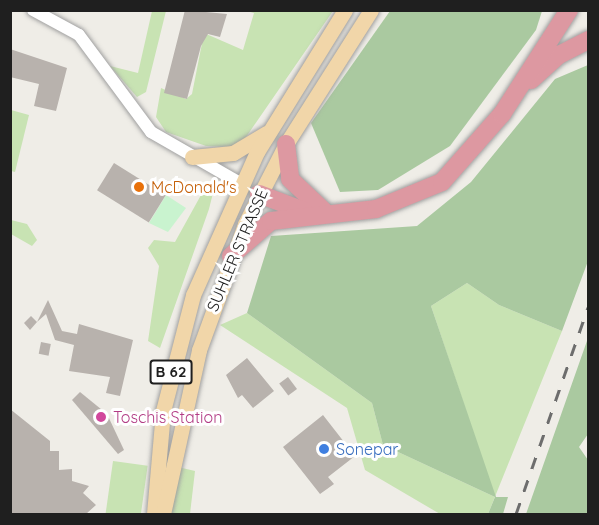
<!DOCTYPE html>
<style>
body{margin:0}
#map{position:relative;width:599px;height:525px;overflow:hidden;background:#efede7;font-family:Quicksand,sans-serif}
div>[style]{position:absolute}
.grass>*{inset:0;background:#c8e3b3;transform-origin:0 0}
.forest>*{inset:0;background:#aac9a0}
.park>*{inset:0;background:#c9f3cf}
.building>*{inset:0;background:#b8b2ad;transform-origin:0 0}
.roads{filter:drop-shadow(0 0 2px #a0a0a0) drop-shadow(0 0 2px #a0a0a0)}
.minor>*{height:12px;margin:-6px;padding:0 6px;transform-origin:6px;border-radius:6px;background:#fff}
.major>*{height:15px;margin:-7.5px;padding:0 7.5px;transform-origin:7.5px;border-radius:7.5px;background:#f1d6a9}
.highway>*{height:18px;margin:-9px;padding:0 9px;transform-origin:9px;border-radius:9px;background:#dd98a1}
.rail>*{height:3px;margin-top:-1.5px;transform-origin:0;background:repeating-linear-gradient(90deg,#6d6d6d 0 12px,transparent 0 24px)}
.dots>*{width:16px;height:16px;translate:-50% -50%;box-sizing:border-box;border:3px solid #fff;border-radius:50%}
span{translate:-50% -50%;white-space:nowrap;text-align:center;line-height:1.15;-webkit-text-stroke:6px #fff;paint-order:stroke}
.shield-label span{padding:2px 4px;background:#fff;border:2px solid;border-radius:4px;-webkit-text-stroke-width:0}
.shield-label{font-size:15px;color:#1f1f1f;font-weight:700}
.food-label{font-size:16px;color:#c56008}
.left{translate:0 -50%;text-align:left}
.street-label{font-size:16px;color:#1f1f1f}
.hotel-label{font-size:16px;color:#b23c85}
.shop-label{font-size:16px;color:#366cbe}
.frame{position:absolute;inset:0;border:12px solid #1f1f1f;pointer-events:none}
</style>
<div id="map">
<div class="grass">
<div style="clip-path:polygon(152px 11px,166px 11px,146px 92px,137px 97px,110px 66px,138px 73px)"></div>
<div style="clip-path:polygon(246px 11px,333px 11px,244px 140px,231px 147px,206px 146px,166px 132px,156px 117px,161px 88px,186px 99px,192px 94px,204px 33px,243px 50px,254px 13px)"></div>
<div style="clip-path:polygon(11px 110px,29px 115px,15px 172px,11px 171px)"></div>
<div style="clip-path:polygon(206px 186px,213px 193px,209px 209px,160px 348px,148px 341px,159px 266px,148px 248px,154px 240px,175px 242px)"></div>
<div style="clip-path:polygon(11px 220px,27px 224px,37px 240px,32px 246px,11px 234px)"></div>
<div style="clip-path:polygon(467px 283px,499px 305px,562px 331px,488px 514px,440px 514px,365px 470px,347px 408px,220px 325px,247px 313px,372px 403px,383px 445px,495px 497px,431px 306px)"></div>
<div style="left:113px;top:461px;width:35px;height:53px;rotate:8deg"></div>
<div style="clip-path:polygon(178px 467px,195px 471px,190px 514px,171px 514px)"></div>
</div>
<div class="forest">
<div style="clip-path:polygon(390px 11px,542px 11px,536px 30px,450px 146px,378px 190px,340px 192px,311px 123px)"></div>
<div style="clip-path:polygon(588px 65px,588px 261px,562px 331px,499px 305px,467px 283px,431px 306px,496px 497px,508px 497px,503px 514px,488px 514px,495px 497px,383px 445px,372px 403px,247px 313px,271px 236px,417px 226px,471px 182px,555px 79px)"></div>
<div style="clip-path:polygon(588px 338px,588px 434px,579px 447px,588px 460px,588px 514px,526px 514px)"></div>
</div>
<div class="park">
<div style="clip-path:polygon(166px 195px,186px 208px,168px 232px,149px 223px)"></div>
</div>
<div class="building">
<div style="clip-path:polygon(185px 10px,227px 14px,220px 37px,208px 34px,201px 46px,187px 99px,164px 93px)"></div>
<div style="clip-path:polygon(10px 49px,67px 68px,56px 111px,34px 106px,39px 84px,10px 77px)"></div>
<div style="left:114px;top:163px;width:61px;height:32px;rotate:32deg"></div>
<div style="clip-path:polygon(48px 300px,62px 331px,77px 334px,79px 324px,133px 340px,120px 396px,106px 393px,110px 377px,69px 371px,74px 345px,55px 340px,46px 314px,37px 322px)"></div>
<div style="clip-path:polygon(31px 316px,37px 322px,30px 330px,24px 323px)"></div>
<div style="left:41px;top:342px;width:10px;height:12px;rotate:11deg"></div>
<div style="clip-path:polygon(247px 358px,274px 391px,253px 408px,242px 395px,238px 398px,226px 375px)"></div>
<div style="left:288px;top:377px;width:15px;height:11px;rotate:53deg"></div>
<div style="clip-path:polygon(80px 392px,107px 414px,124px 450px,118px 454px,72px 400px)"></div>
<div style="clip-path:polygon(10px 409px,50px 441px,50px 451px,59px 451px,59px 470px,72px 469px,72px 481px,89px 486px,83px 493px,96px 505px,86px 514px,10px 514px)"></div>
<div style="clip-path:polygon(323px 415px,355px 456px,328px 477px,334px 484px,320px 494px,283px 447px)"></div>
</div>
<div class="roads">
<div class="minor">
<div style="left:33px;top:10px;width:52px;rotate:28.5deg"></div>
<div style="left:79px;top:35px;width:121px;rotate:53.4deg"></div>
<div style="left:151px;top:132px;width:103px;rotate:29.8deg"></div>
</div>
<div class="major">
<div style="left:192px;top:157px;width:41px;rotate:-5.6deg"></div>
<div style="left:233px;top:153px;width:39px;rotate:-31deg"></div>
<div style="left:154px;top:514px;width:103px;rotate:-85deg"></div>
<div style="left:163px;top:411px;width:120px;rotate:-75.5deg"></div>
<div style="left:193px;top:295px;width:157px;rotate:-65.9deg"></div>
<div style="left:257px;top:152px;width:167px;rotate:-58.2deg"></div>
<div style="left:163px;top:514px;width:168px;rotate:-77.6deg"></div>
<div style="left:199px;top:350px;width:134px;rotate:-69.9deg"></div>
<div style="left:245px;top:224px;width:90px;rotate:-62.9deg"></div>
<div style="left:286px;top:144px;width:159px;rotate:-57.6deg"></div>
</div>
<div class="highway">
<div style="left:531px;top:80px;width:38px;rotate:-42deg"></div>
<div style="left:559px;top:55px;width:33px;rotate:-27deg"></div>
<div style="left:286px;top:144px;width:35px;rotate:83deg"></div>
<div style="left:290px;top:179px;width:51px;rotate:43.4deg"></div>
<div style="left:259px;top:194px;width:48px;rotate:20.7deg"></div>
<div style="left:231px;top:256px;width:53px;rotate:-41.2deg"></div>
<div style="left:271px;top:221px;width:106px;rotate:-6.5deg"></div>
<div style="left:376px;top:209px;width:71px;rotate:-22.2deg"></div>
<div style="left:442px;top:182px;width:91px;rotate:-48.6deg"></div>
<div style="left:502px;top:114px;width:124px;rotate:-57.2deg"></div>
</div>
</div>
<div class="rail">
<div style="left:516px;top:514px;width:219px;rotate:-70.8deg"></div>
</div>
<div class="dots">
<div style="left:139px;top:187px;background:#e8710a"></div>
<div style="left:101px;top:417px;background:#d1479c"></div>
<div style="left:324px;top:449px;background:#3f7fe0"></div>
</div>
<div class="shield-label">
<span style="left:171px;top:372px">B 62</span>
</div>
<div class="food-label">
<span class="left" style="left:151px;top:187px">McDonald's</span>
</div>
<div class="street-label">
<span style="left:237px;top:250px;rotate:-67deg">SUHLER STRASSE</span>
</div>
<div class="hotel-label">
<span class="left" style="left:113px;top:417px">Toschis Station</span>
</div>
<div class="shop-label">
<span class="left" style="left:336px;top:449px">Sonepar</span>
</div>
<div class="frame"></div>
</div>
